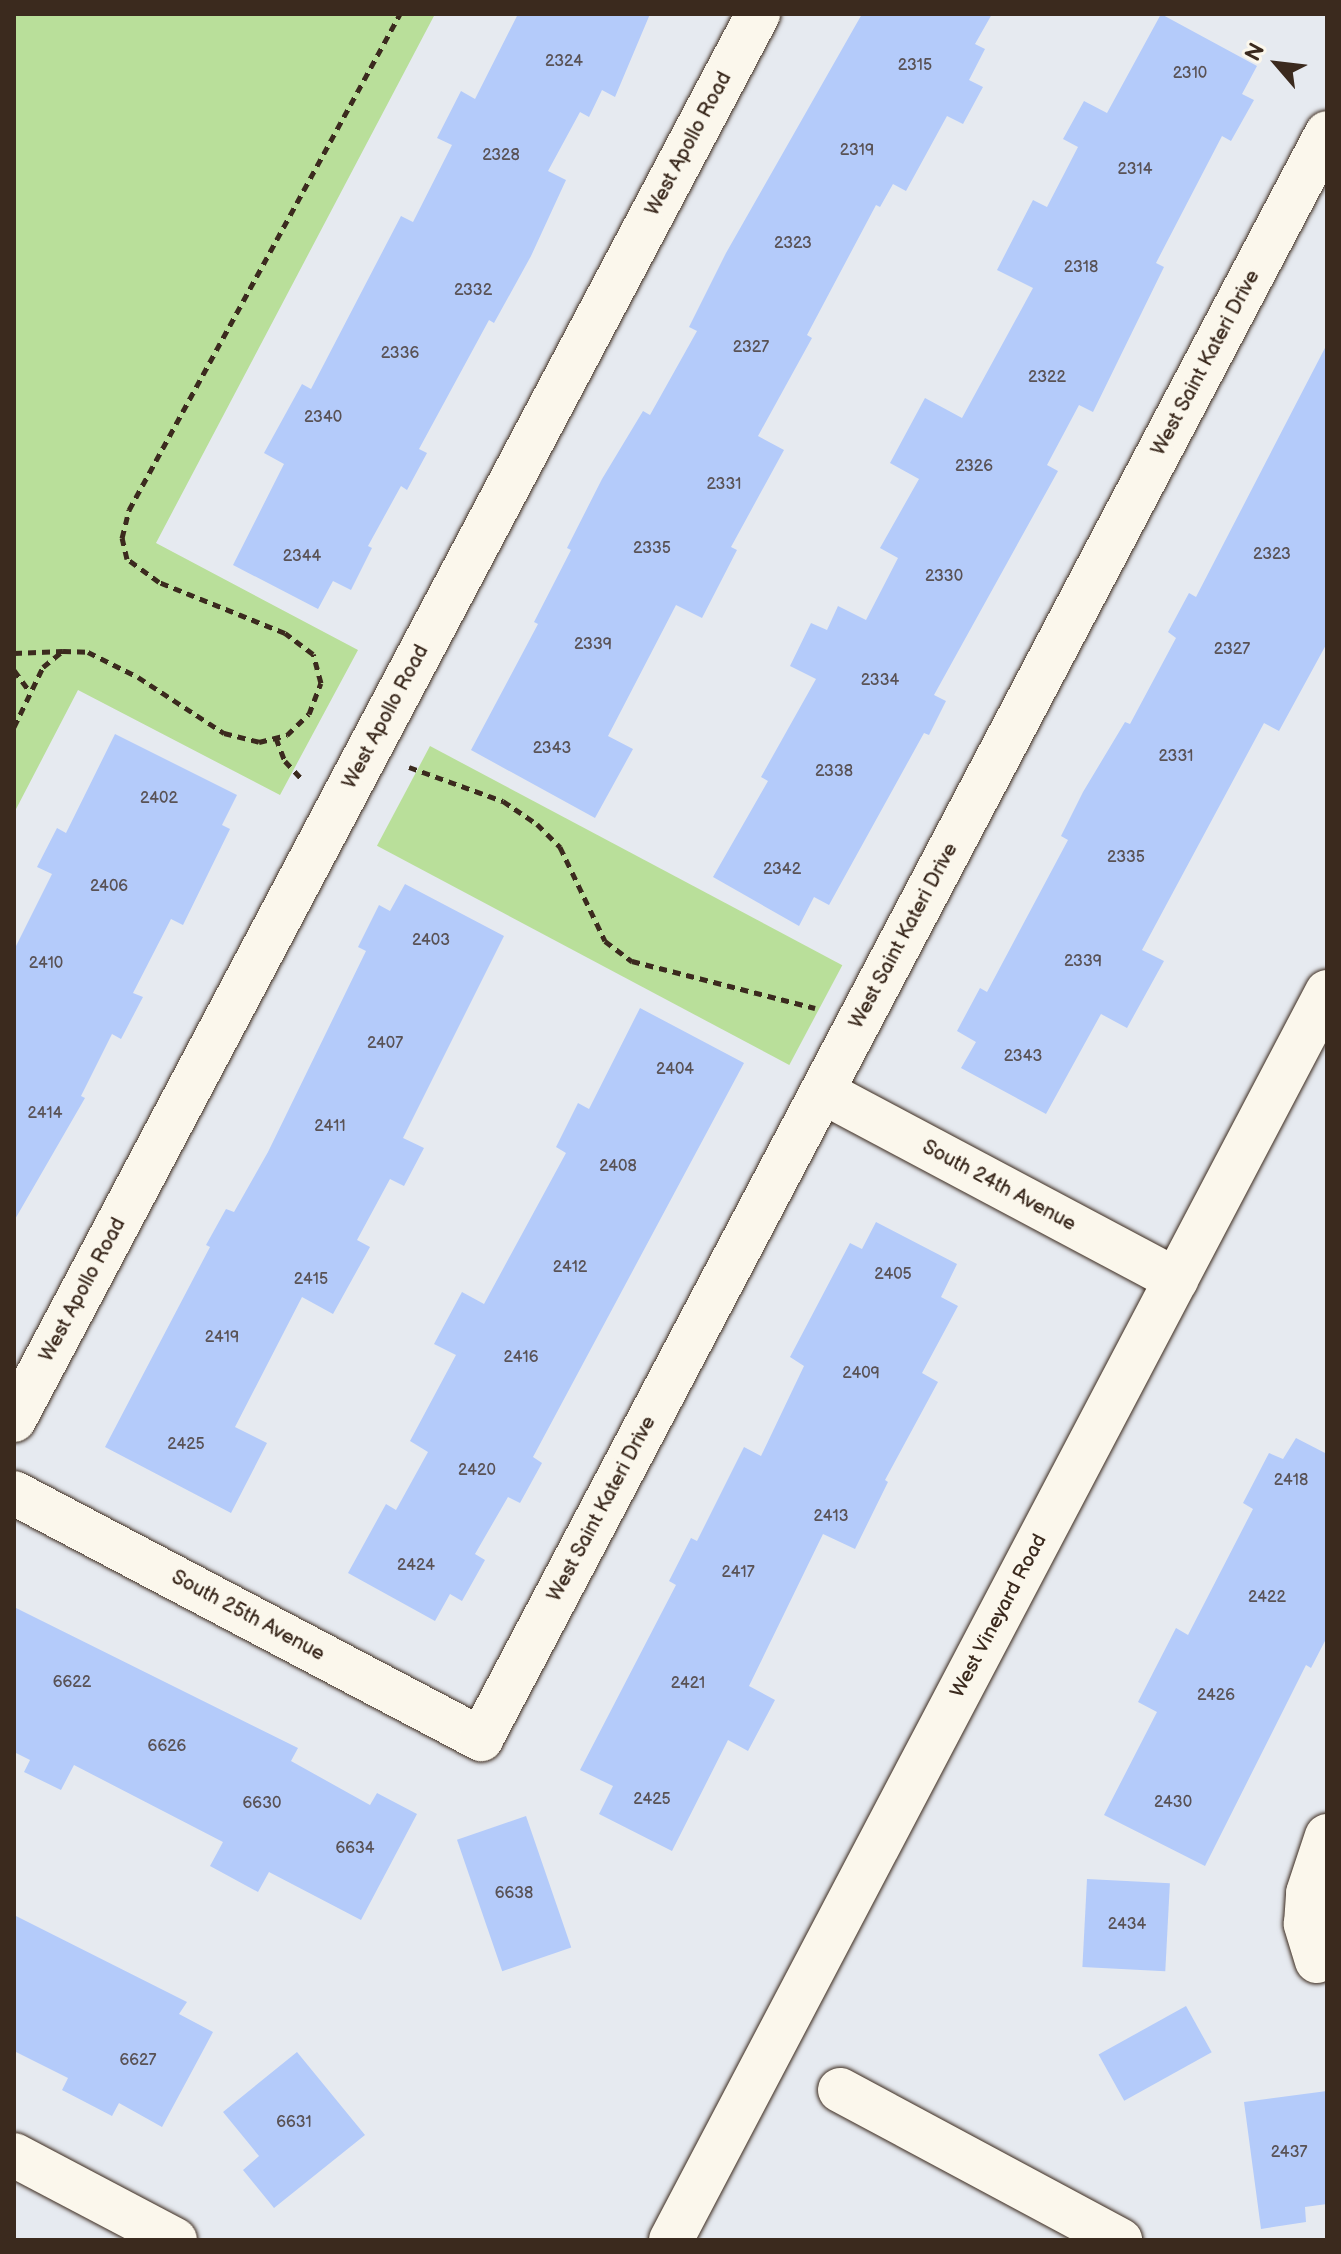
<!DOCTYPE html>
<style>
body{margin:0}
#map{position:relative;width:1341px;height:2254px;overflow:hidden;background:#e6eaf0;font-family:"Balsamiq Sans",sans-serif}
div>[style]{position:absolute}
.green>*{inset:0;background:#b9df9a;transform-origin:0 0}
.building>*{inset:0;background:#b4cbfa;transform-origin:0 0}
.path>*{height:5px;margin-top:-2.5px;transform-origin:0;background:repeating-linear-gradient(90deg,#3b2a1e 0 8px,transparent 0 14px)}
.roads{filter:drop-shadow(0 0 2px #3b2a1e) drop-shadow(0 0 2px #3b2a1e)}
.minor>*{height:44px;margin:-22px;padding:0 22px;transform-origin:22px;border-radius:22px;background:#fbf7ec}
span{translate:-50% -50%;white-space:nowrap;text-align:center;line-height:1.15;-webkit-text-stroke:6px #fbf7ec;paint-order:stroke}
.number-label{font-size:16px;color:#595255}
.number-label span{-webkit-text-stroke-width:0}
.street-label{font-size:20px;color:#3b2a1e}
.frame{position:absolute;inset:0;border:16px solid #3b2a1e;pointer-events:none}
.north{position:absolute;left:1237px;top:24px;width:80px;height:80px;-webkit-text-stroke:6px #fbf7ec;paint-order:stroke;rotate:298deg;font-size:22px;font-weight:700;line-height:32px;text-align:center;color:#3b2a1e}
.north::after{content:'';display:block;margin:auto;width:28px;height:36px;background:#3b2a1e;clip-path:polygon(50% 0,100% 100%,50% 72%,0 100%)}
</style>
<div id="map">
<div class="green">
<div style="clip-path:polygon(14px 14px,435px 14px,156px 543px,358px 650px,280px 795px,78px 690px,14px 813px)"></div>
<div style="left:430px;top:746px;width:467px;height:113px;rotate:28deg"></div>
</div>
<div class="building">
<div style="clip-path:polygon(518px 14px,650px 14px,615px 97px,602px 90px,589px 117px,580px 112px,548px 171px,566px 180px,531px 256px,494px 323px,489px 320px,419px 449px,427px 453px,407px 490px,401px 486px,368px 546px,372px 548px,351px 590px,333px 581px,318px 609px,233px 565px,284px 464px,264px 453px,302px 384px,311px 389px,401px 216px,413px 222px,452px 145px,437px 138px,461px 91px,475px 99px)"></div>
<div style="clip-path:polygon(862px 14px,992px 14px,975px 44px,985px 49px,969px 80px,983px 87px,963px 124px,947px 116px,906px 191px,893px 184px,880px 207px,876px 205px,807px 335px,812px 338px,758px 436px,784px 450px,731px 547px,737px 550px,702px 618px,676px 605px,608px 736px,633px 749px,595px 818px,471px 750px,538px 624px,534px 622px,571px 550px,567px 548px,602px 479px,643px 411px,650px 415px,697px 331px,689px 327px,726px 253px)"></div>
<div style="clip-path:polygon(1161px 14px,1257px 66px,1242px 94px,1254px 100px,1231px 141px,1222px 136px,1156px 263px,1164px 267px,1093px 412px,1079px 405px,1047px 465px,1058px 471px,934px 695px,946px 701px,929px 735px,924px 733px,829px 905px,814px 897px,799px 926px,713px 877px,768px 781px,761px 777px,816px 679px,790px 666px,811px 623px,827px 630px,838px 606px,866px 620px,898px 558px,880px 548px,919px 479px,890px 463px,925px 398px,962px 418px,1033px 288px,997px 270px,1033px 200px,1047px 207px,1078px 147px,1063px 139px,1084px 101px,1107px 113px)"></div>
<div style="clip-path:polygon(1327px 344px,1327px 643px,1279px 731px,1264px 723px,1142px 950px,1164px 961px,1127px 1028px,1101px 1014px,1046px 1114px,961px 1068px,976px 1042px,957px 1031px,980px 988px,987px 992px,1068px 840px,1061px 836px,1083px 792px,1125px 722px,1130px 724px,1176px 638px,1168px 632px,1189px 593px,1196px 597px)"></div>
<div style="clip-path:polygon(115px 734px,237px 795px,222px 825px,230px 829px,183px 925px,171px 919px,133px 993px,143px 997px,121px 1039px,112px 1034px,81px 1096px,85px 1098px,14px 1221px,14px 950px,52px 874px,37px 867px,57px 828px,66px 833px)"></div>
<div style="clip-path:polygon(405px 884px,504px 936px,403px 1138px,424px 1148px,404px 1186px,390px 1179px,357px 1240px,370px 1247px,333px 1314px,302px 1297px,235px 1427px,267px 1443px,231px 1513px,105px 1447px,210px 1247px,206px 1245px,226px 1209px,234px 1212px,268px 1152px,366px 951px,358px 947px,379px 905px,390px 911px)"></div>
<div style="clip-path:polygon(640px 1008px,744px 1063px,533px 1457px,542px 1463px,520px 1503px,508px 1497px,475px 1554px,485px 1560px,462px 1601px,450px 1594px,435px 1621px,348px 1573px,386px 1504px,396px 1510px,428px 1452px,410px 1441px,456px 1355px,434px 1344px,462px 1292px,484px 1304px,566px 1153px,556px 1147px,578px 1103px,589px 1109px)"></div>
<div style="clip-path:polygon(876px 1222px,957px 1264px,941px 1297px,958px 1306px,922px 1373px,938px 1382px,885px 1480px,888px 1482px,855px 1549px,823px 1534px,749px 1686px,775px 1700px,748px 1751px,728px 1740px,672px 1851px,599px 1814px,613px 1786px,580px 1770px,676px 1585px,669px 1581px,691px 1538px,697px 1541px,744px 1447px,761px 1456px,804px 1366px,790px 1357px,850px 1243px,862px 1249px)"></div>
<div style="clip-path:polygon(1296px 1438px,1327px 1454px,1327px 1637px,1311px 1668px,1306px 1665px,1205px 1866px,1104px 1815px,1157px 1712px,1138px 1702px,1176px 1628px,1188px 1635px,1253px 1509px,1243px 1503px,1269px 1453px,1283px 1459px)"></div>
<div style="clip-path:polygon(14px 1607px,298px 1748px,291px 1761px,370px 1805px,377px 1793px,417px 1814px,361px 1920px,269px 1872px,258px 1892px,210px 1866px,223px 1842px,74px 1765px,61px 1790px,24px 1772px,30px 1760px,14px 1752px)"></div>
<div style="left:526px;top:1816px;width:139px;height:73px;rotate:71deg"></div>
<div style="left:1087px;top:1879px;width:83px;height:88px;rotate:3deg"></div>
<div style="clip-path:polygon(14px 1915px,187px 2002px,179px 2014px,213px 2032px,162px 2127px,119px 2103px,112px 2116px,62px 2090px,68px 2078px,14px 2051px)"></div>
<div style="left:1186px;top:2006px;width:53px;height:100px;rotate:61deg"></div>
<div style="clip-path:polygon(297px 2052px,365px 2135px,274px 2208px,243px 2170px,259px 2156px,223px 2112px)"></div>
<div style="clip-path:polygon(1327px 2091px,1327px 2204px,1305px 2207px,1306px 2222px,1261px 2229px,1244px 2102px)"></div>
</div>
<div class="path">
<div style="left:14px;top:653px;width:49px;rotate:-2.3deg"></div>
<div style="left:14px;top:670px;width:27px;rotate:54deg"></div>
<div style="left:14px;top:727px;width:67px;rotate:-64.2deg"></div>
<div style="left:43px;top:667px;width:26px;rotate:-39deg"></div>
<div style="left:63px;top:651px;width:25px;rotate:2deg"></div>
<div style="left:88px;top:652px;width:56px;rotate:26.6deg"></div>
<div style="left:138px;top:677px;width:103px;rotate:33.1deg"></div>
<div style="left:224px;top:733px;width:36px;rotate:14deg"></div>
<div style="left:259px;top:742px;width:29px;rotate:-14deg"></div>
<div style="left:287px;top:735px;width:30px;rotate:-44deg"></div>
<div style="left:309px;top:714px;width:33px;rotate:-69deg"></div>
<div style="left:321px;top:683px;width:30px;rotate:-105deg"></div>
<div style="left:313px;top:654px;width:35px;rotate:-143deg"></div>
<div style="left:285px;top:633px;width:136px;rotate:-158deg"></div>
<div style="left:159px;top:582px;width:39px;rotate:-144deg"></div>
<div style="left:127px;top:559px;width:22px;rotate:-103deg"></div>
<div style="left:122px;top:538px;width:29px;rotate:-76deg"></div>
<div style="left:129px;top:510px;width:565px;rotate:-61.35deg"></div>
<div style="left:276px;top:738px;width:25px;rotate:69deg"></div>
<div style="left:285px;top:761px;width:26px;rotate:47deg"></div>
<div style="left:409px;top:767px;width:100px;rotate:19.9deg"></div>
<div style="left:503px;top:801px;width:41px;rotate:34.1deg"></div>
<div style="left:537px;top:824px;width:33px;rotate:45deg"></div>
<div style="left:560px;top:847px;width:104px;rotate:64.4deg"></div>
<div style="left:605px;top:941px;width:34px;rotate:37deg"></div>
<div style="left:632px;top:961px;width:189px;rotate:14.4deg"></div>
</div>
<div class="roads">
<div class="minor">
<div style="left:823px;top:1092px;width:400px;rotate:28deg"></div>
<div style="left:14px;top:1420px;width:1591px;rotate:-62.11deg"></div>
<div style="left:14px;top:1493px;width:528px;rotate:27.78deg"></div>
<div style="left:481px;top:1739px;width:1815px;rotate:-62.22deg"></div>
<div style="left:1317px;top:1961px;width:39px;rotate:-107deg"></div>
<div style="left:1306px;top:1924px;width:31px;rotate:-86deg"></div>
<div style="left:1308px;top:1893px;width:60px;rotate:-71.6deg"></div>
<div style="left:840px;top:2090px;width:318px;rotate:28.2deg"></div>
<div style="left:14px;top:2155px;width:182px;rotate:27.8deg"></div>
<div style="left:671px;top:2240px;width:1410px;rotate:-62.27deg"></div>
</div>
</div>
<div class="number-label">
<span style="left:564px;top:62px">2324</span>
<span style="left:915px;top:66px">2315</span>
<span style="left:1190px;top:74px">2310</span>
<span style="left:857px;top:151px">2319</span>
<span style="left:501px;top:156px">2328</span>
<span style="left:1135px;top:170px">2314</span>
<span style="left:793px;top:244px">2323</span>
<span style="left:1081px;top:268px">2318</span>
<span style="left:473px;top:291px">2332</span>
<span style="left:751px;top:348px">2327</span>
<span style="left:400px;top:354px">2336</span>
<span style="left:1047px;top:378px">2322</span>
<span style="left:323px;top:418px">2340</span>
<span style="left:974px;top:467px">2326</span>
<span style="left:724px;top:485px">2331</span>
<span style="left:652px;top:549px">2335</span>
<span style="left:1272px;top:555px">2323</span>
<span style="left:302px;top:557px">2344</span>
<span style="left:944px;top:577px">2330</span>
<span style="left:593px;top:645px">2339</span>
<span style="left:1232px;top:650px">2327</span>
<span style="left:880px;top:681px">2334</span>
<span style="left:552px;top:749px">2343</span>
<span style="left:1176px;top:757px">2331</span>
<span style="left:834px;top:772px">2338</span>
<span style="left:159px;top:799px">2402</span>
<span style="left:1126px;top:858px">2335</span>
<span style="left:782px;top:870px">2342</span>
<span style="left:109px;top:887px">2406</span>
<span style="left:431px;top:941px">2403</span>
<span style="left:1083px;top:962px">2339</span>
<span style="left:46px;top:964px">2410</span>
<span style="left:385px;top:1044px">2407</span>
<span style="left:1023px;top:1057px">2343</span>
<span style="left:675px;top:1070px">2404</span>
<span style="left:45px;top:1114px">2414</span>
<span style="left:330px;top:1127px">2411</span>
<span style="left:618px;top:1167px">2408</span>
<span style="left:570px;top:1268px">2412</span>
<span style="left:893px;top:1275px">2405</span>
<span style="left:311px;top:1280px">2415</span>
<span style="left:222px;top:1338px">2419</span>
<span style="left:521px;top:1358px">2416</span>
<span style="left:861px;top:1374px">2409</span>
<span style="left:186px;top:1445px">2425</span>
<span style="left:477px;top:1471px">2420</span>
<span style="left:1291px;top:1481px">2418</span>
<span style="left:831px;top:1517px">2413</span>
<span style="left:416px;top:1566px">2424</span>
<span style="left:738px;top:1573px">2417</span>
<span style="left:1267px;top:1598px">2422</span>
<span style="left:72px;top:1683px">6622</span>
<span style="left:688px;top:1684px">2421</span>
<span style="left:1216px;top:1696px">2426</span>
<span style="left:167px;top:1747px">6626</span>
<span style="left:652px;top:1800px">2425</span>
<span style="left:1173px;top:1803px">2430</span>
<span style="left:262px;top:1804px">6630</span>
<span style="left:355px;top:1849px">6634</span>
<span style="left:514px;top:1894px">6638</span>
<span style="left:1127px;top:1925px">2434</span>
<span style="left:138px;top:2061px">6627</span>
<span style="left:294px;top:2123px">6631</span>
<span style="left:1289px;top:2153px">2437</span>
</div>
<div class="street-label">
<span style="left:689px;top:144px;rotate:-62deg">West Apollo Road</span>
<span style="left:1206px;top:363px;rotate:-62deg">West Saint Kateri Drive</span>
<span style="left:386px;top:717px;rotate:-62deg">West Apollo Road</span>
<span style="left:904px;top:936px;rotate:-62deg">West Saint Kateri Drive</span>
<span style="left:999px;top:1186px;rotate:28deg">South 24th Avenue</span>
<span style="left:83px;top:1290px;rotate:-62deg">West Apollo Road</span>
<span style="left:602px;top:1509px;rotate:-62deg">West Saint Kateri Drive</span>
<span style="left:248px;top:1616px;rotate:28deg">South 25th Avenue</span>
<span style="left:999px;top:1616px;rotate:-62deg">West Vineyard Road</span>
</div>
<div class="frame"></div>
<div class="north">N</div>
</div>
